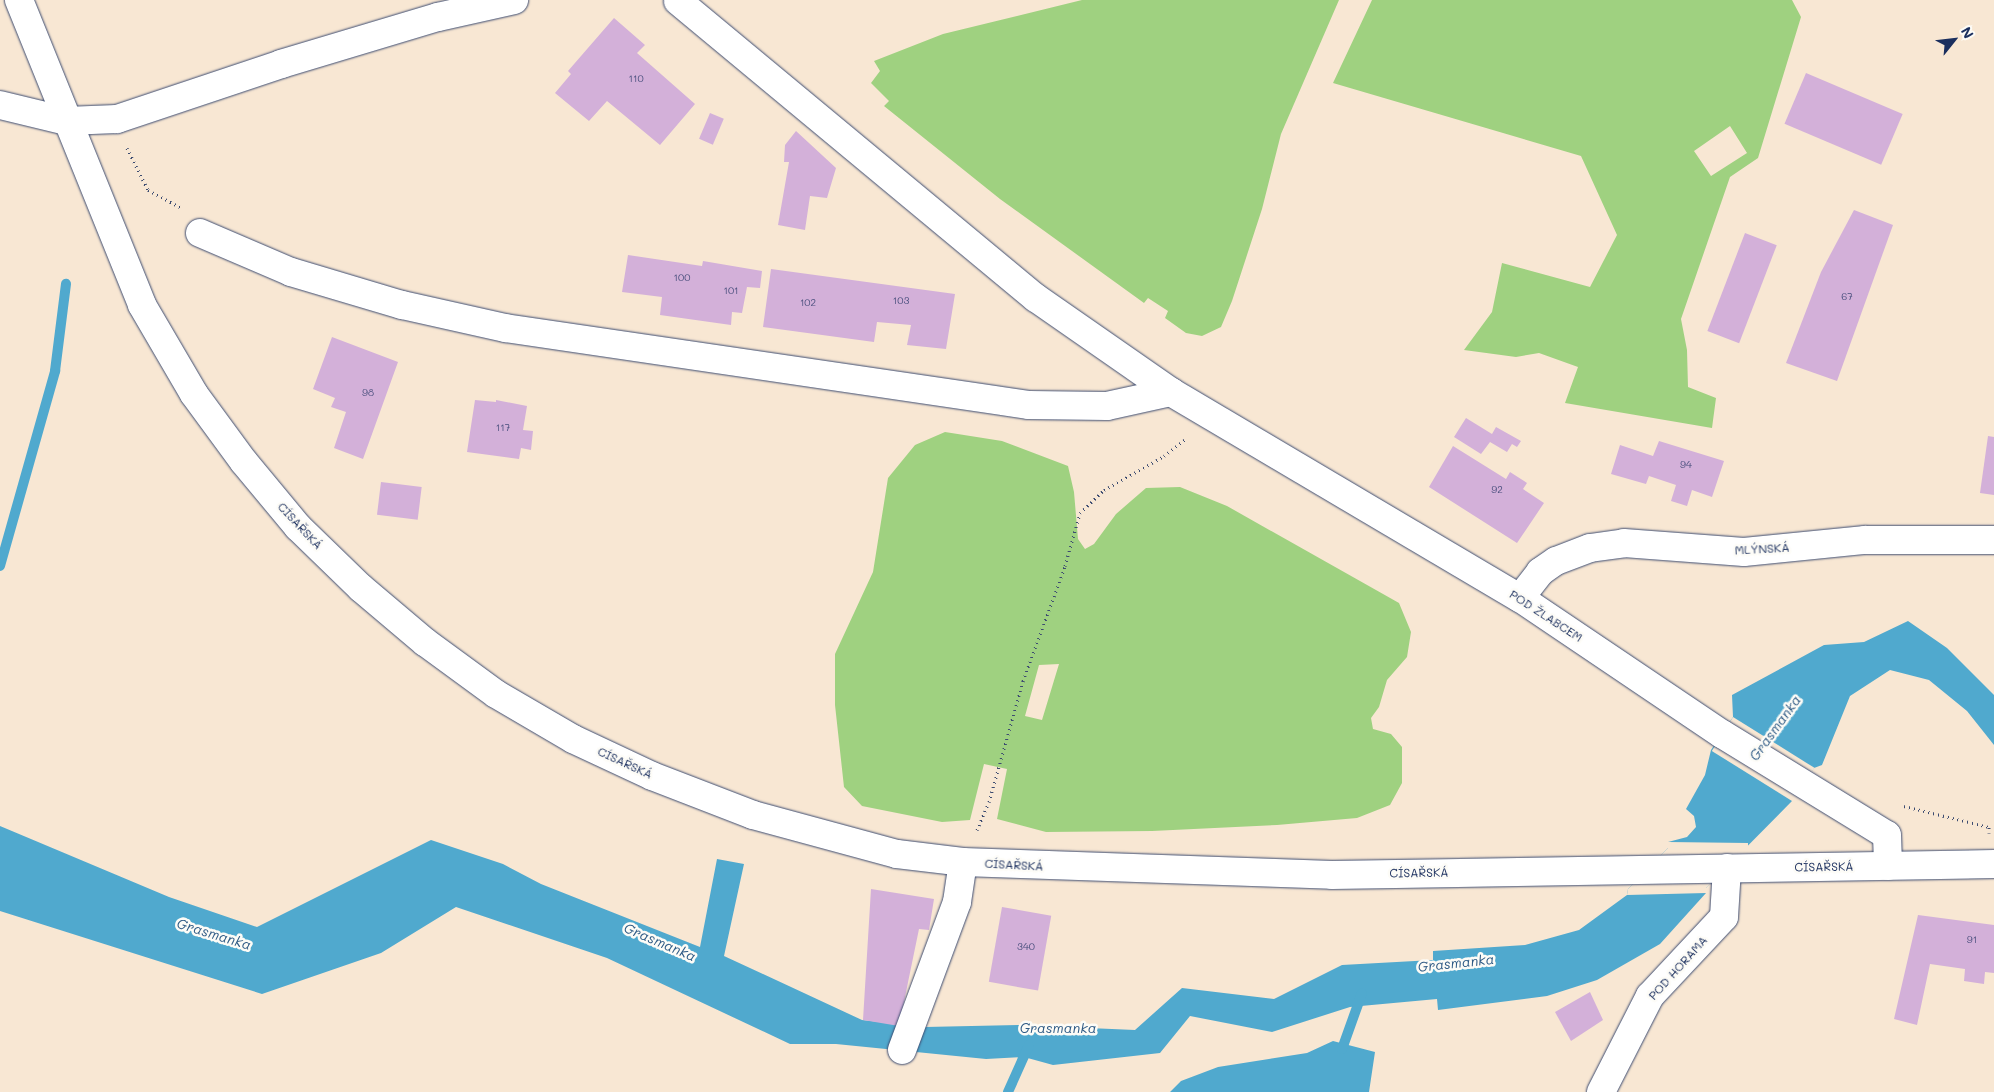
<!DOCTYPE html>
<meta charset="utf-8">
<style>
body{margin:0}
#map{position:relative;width:1994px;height:1092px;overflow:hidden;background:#f8e7d3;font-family:Mali,sans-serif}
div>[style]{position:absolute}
.green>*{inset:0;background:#9fd180}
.water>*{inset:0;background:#50a9ce}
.pier>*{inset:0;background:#f8e7d3;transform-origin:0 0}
.stream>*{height:10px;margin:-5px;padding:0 5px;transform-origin:5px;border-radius:5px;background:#50a9ce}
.building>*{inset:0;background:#d3b0d9;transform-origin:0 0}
.path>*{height:3px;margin-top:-1.5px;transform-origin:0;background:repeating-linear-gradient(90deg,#3c4b70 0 1px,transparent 0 5px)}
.roads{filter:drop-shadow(0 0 1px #3c4b70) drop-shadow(0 0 1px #3c4b70)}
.minor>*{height:28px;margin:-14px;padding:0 14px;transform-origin:14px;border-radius:14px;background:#fff}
.highway>*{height:28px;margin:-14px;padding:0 14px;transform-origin:14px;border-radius:14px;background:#fff}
span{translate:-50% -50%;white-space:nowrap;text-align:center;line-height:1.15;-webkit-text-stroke:5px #fdfcf7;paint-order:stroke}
.number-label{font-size:10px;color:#494f7d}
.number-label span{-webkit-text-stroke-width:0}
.street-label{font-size:12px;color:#1b2f5e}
.water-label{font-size:14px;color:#2e5a85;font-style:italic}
.north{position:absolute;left:1929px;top:15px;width:50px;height:50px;-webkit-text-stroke:4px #fdfcf7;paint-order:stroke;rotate:61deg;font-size:14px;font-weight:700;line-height:20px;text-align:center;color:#1b2f5e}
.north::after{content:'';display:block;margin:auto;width:18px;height:22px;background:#1b2f5e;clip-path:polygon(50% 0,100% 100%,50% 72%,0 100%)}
</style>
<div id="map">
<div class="green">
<div style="clip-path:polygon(1082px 0,1339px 0,1281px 134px,1262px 209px,1232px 301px,1221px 327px,1202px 336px,1186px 333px,1165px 318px,1168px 311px,1148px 298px,1144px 303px,1000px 199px,884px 106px,889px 101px,871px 83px,880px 71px,874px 61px,943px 34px)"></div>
<div style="clip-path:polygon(evenodd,1372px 0,1792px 0,1801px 17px,1758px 158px,1730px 177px,1681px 319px,1687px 350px,1688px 387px,1716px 398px,1712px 428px,1565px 403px,1578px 367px,1539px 353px,1516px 357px,1464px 350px,1492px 312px,1502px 263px,1590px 287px,1617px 235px,1581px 156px,1333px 83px,1372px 0,1730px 126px,1747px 153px,1711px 176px,1694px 151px,1730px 126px)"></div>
<div style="clip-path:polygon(evenodd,945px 432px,1002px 441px,1068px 466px,1074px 492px,1078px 539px,1085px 549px,1094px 544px,1116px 514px,1146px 488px,1180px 487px,1227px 506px,1399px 603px,1411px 632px,1407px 657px,1387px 680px,1379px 707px,1371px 718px,1373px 729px,1391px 734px,1402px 747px,1402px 783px,1390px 805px,1357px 818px,1277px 825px,1152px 831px,1046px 832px,997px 819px,1007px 769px,984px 764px,970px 820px,942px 822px,862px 806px,844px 787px,835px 705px,835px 654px,873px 572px,888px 478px,915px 445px,945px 432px,1059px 664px,1042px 720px,1025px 716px,1039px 665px,1059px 664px)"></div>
</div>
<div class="water">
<div style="clip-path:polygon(1908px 621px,1947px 648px,1994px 695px,1994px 745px,1967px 711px,1929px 680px,1890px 670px,1850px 696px,1822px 765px,1814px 768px,1792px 801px,1706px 888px,1706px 893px,1660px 944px,1597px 980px,1547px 996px,1438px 1010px,1437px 999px,1350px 1007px,1272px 1032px,1190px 1016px,1160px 1053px,1053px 1065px,1024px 1057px,986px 1059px,836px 1044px,790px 1044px,607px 958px,456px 907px,381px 953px,262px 994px,0 911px,0 826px,169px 897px,257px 927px,431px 840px,503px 864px,541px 884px,700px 947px,717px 859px,744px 864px,724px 956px,862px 1020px,925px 1027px,1019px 1025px,1135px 1030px,1182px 988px,1274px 999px,1342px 965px,1433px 960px,1433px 951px,1525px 945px,1579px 930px,1627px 895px,1628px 889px,1668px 848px,1668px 842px,1687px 837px,1696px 827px,1694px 816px,1686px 809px,1705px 775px,1711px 750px,1733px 717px,1732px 695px,1824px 645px,1864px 642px)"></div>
<div style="clip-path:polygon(1333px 1041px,1375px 1052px,1369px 1092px,1170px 1092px,1181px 1081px,1218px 1067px,1307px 1053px)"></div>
</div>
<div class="pier">
<div style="left:1733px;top:717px;width:96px;height:40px;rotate:32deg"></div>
<div style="clip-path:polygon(1668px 842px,1748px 843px,1748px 849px,1706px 888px,1706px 893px,1627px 895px,1628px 889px,1668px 848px)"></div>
</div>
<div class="stream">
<div style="left:0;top:566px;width:203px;rotate:-74.2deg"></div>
<div style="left:55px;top:371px;width:88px;rotate:-82.8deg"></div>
<div style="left:1342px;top:1049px;width:59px;rotate:-70.3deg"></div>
<div style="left:1008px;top:1092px;width:51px;rotate:-65.9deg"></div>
</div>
<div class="building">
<div style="clip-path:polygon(614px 18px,645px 45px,637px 53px,695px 104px,660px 145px,607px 101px,589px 121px,555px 93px,571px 74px,568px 71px)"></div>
<div style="left:1806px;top:73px;width:105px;height:55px;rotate:23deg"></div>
<div style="left:710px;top:113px;width:15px;height:28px;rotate:23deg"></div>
<div style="clip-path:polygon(796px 131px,836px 168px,827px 198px,810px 196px,805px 230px,778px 225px,789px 162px,784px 162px,785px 145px)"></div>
<div style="clip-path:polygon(1854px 210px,1893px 225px,1837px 381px,1786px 363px,1821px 272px)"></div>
<div style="left:1745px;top:233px;width:34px;height:105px;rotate:21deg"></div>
<div style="clip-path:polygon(628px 255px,702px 266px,703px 261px,762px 271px,760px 288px,747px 287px,742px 313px,732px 312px,731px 325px,660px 315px,662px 297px,622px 292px)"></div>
<div style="clip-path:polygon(771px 269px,955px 294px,946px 349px,907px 345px,911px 325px,877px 322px,874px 342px,763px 327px)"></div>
<div style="clip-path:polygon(332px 337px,398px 362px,363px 459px,334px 448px,346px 412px,331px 407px,335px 398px,313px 389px)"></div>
<div style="clip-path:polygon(475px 400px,496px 402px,496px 400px,527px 406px,523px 430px,533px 431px,531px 450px,521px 448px,519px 459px,467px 452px)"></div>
<div style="clip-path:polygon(1466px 418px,1492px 434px,1496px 427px,1521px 441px,1517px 447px,1512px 444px,1507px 452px,1490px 442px,1481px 454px,1454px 437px)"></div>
<div style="clip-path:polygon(1988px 436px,1994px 437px,1994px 495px,1980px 493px)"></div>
<div style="clip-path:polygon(1659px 441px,1724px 461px,1712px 497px,1692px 490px,1687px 506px,1671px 501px,1676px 485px,1649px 476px,1646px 484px,1611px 474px,1620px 445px,1653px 456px)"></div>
<div style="clip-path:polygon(1453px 446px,1506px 479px,1510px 472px,1527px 483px,1523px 489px,1544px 503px,1517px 543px,1429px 487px)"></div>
<div style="left:381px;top:482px;width:41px;height:33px;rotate:7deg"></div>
<div style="clip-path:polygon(871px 889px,934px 899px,929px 930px,919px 929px,899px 1026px,863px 1020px)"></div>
<div style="left:1002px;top:907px;width:50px;height:76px;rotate:10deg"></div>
<div style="clip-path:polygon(1918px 915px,1994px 925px,1994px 973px,1985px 972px,1984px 984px,1964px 981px,1965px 969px,1930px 964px,1917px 1025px,1894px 1019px)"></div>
<div style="clip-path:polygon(1590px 992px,1603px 1020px,1571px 1041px,1555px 1012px)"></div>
</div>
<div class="path">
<div style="left:127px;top:148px;width:47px;rotate:63.4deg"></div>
<div style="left:148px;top:190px;width:38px;rotate:28deg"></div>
<div style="left:1904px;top:806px;width:88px;rotate:13.9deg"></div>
<div style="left:1989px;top:827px;width:6px;rotate:90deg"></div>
<div style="left:977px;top:830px;width:30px;rotate:-67deg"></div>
<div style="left:989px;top:802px;width:126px;rotate:-74.3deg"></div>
<div style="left:1023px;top:681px;width:122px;rotate:-69.9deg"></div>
<div style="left:1065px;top:566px;width:55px;rotate:-74.2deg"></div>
<div style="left:1080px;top:513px;width:33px;rotate:-44deg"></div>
<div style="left:1104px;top:490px;width:69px;rotate:-29.5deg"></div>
<div style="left:1164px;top:456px;width:28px;rotate:-38deg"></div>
</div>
<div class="roads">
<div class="minor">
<div style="left:19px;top:0;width:329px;rotate:68deg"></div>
<div style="left:142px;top:305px;width:103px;rotate:59.7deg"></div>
<div style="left:194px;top:394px;width:84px;rotate:53.7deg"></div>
<div style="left:244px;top:462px;width:85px;rotate:50.3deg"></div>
<div style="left:298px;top:527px;width:88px;rotate:44.1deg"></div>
<div style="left:361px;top:588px;width:84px;rotate:40.2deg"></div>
<div style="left:425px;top:642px;width:88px;rotate:36.2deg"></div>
<div style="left:496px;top:694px;width:89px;rotate:30.3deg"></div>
<div style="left:573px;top:739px;width:87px;rotate:25.1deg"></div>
<div style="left:652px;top:776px;width:108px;rotate:21.1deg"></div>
<div style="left:753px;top:815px;width:149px;rotate:15.2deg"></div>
<div style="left:897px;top:854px;width:66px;rotate:6.9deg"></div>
<div style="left:963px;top:862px;width:369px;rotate:2deg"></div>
<div style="left:1332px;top:875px;width:662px;rotate:-0.95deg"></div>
<div style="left:678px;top:1px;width:465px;rotate:39.7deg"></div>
<div style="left:1036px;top:298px;width:165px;rotate:34.8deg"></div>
<div style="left:1171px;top:392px;width:405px;rotate:30.6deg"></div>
<div style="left:1520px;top:598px;width:244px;rotate:34deg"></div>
<div style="left:1722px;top:734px;width:193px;rotate:31.5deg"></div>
<div style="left:1887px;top:835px;width:31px;rotate:88deg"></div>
<div style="left:200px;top:233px;width:99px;rotate:23.2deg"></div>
<div style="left:291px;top:272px;width:116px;rotate:16.6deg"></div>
<div style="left:402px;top:305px;width:106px;rotate:12.6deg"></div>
<div style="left:505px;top:328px;width:530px;rotate:8.36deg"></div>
<div style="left:1029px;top:405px;width:78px;rotate:0.7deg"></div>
<div style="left:1107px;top:406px;width:66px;rotate:-12.3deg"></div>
<div style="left:1520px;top:598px;width:33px;rotate:-52deg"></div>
<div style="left:1540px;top:572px;width:19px;rotate:-35deg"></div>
<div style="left:1556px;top:561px;width:36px;rotate:-21deg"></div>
<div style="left:1590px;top:548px;width:34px;rotate:-8deg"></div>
<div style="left:1624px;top:543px;width:120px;rotate:4.3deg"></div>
<div style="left:1744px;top:552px;width:122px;rotate:-5.7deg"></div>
<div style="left:1865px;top:540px;width:129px"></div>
<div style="left:902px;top:1050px;width:158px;rotate:-69.6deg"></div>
<div style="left:957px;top:902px;width:40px;rotate:-81.5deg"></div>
<div style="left:1601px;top:1092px;width:108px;rotate:-63deg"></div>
<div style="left:1650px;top:996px;width:108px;rotate:-46.9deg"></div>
<div style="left:1724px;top:917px;width:49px;rotate:-86.5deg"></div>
</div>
<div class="highway">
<div style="left:0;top:105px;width:68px;rotate:13.6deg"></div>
<div style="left:66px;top:121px;width:51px;rotate:-2.2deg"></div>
<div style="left:117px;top:119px;width:173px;rotate:-18.5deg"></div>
<div style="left:281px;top:64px;width:164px;rotate:-16.7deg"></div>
<div style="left:438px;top:17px;width:78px;rotate:-12.6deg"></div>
</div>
</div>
<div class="number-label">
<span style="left:636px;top:79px">110</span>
<span style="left:682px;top:278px">100</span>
<span style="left:731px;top:291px">101</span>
<span style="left:1847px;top:297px">67</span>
<span style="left:901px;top:301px">103</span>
<span style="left:808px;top:303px">102</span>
<span style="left:368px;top:393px">98</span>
<span style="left:503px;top:428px">117</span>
<span style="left:1686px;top:465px">94</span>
<span style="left:1497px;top:490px">92</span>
<span style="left:1972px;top:940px">91</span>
<span style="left:1026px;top:947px">340</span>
</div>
<div class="street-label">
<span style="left:300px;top:526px;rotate:47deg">CÍSAŘSKÁ</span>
<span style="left:1762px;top:549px;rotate:-3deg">MLÝNSKÁ</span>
<span style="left:1546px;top:616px;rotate:33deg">POD ŽLABCEM</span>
<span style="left:625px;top:763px;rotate:25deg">CÍSAŘSKÁ</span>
<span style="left:1014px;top:865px;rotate:3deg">CÍSAŘSKÁ</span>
<span style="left:1824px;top:867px;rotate:-1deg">CÍSAŘSKÁ</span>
<span style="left:1419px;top:873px;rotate:-1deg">CÍSAŘSKÁ</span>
<span style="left:1678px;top:968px;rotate:-48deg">POD HORAMA</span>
</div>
<div class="water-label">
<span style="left:1775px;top:728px;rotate:-54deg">Grasmanka</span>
<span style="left:214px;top:934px;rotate:17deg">Grasmanka</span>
<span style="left:660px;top:942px;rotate:23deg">Grasmanka</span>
<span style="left:1456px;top:963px;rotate:-6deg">Grasmanka</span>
<span style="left:1058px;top:1028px">Grasmanka</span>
</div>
<div class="north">N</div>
</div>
